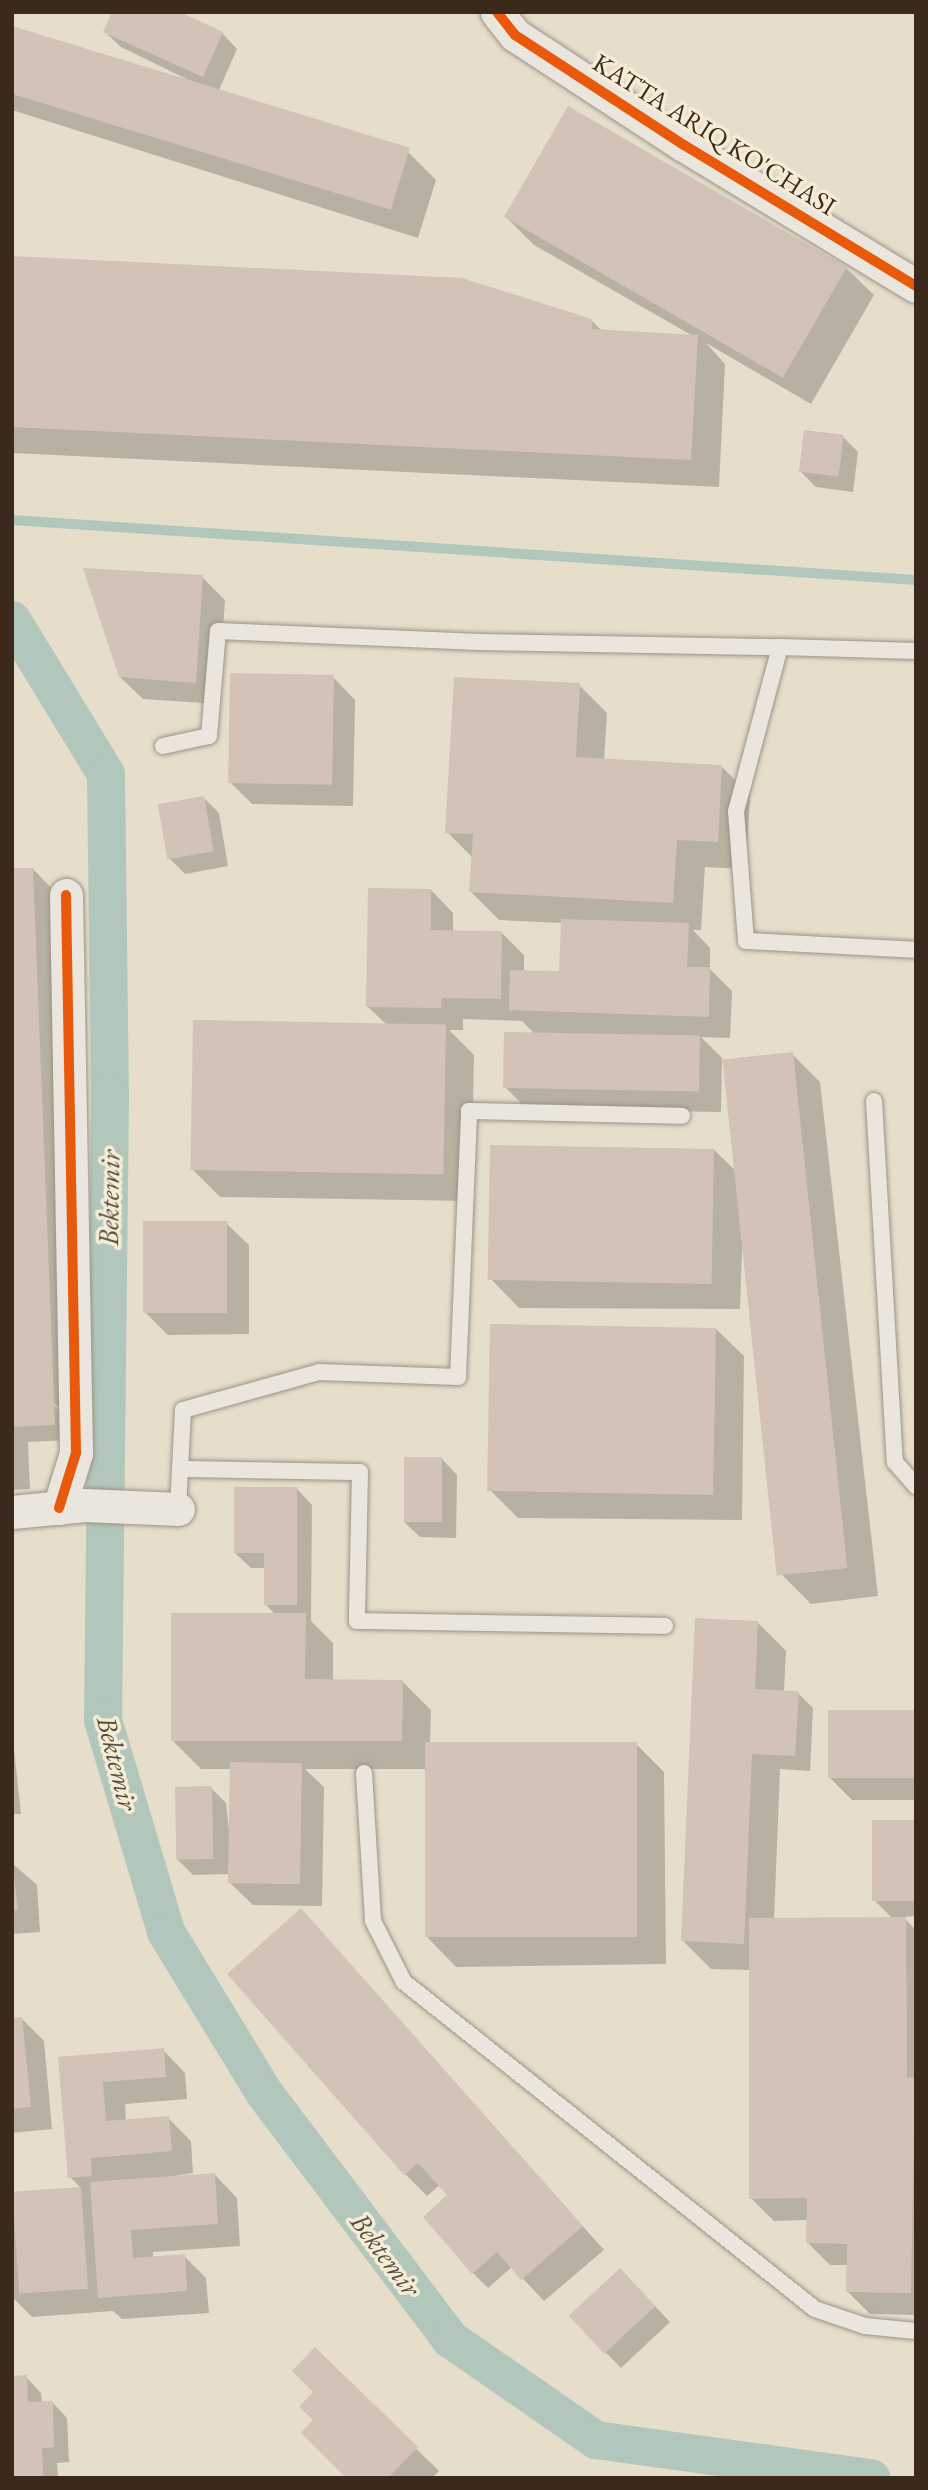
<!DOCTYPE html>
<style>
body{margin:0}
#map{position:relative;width:928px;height:2490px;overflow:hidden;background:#e6decb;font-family:"EB Garamond",serif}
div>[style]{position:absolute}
.shadow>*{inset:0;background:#0003}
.stream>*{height:10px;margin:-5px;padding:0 5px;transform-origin:5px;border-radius:5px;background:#b2c7bb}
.canal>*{height:38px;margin:-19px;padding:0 19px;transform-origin:19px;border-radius:19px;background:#b2c7bb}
.building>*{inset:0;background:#d2c3b6;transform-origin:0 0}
.roads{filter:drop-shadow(0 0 2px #9b9487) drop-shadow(0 0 2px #9b9487)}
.service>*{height:16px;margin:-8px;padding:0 8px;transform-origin:8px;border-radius:8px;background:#ebe6dd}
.minor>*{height:33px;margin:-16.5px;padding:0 16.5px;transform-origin:16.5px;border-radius:16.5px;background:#ebe6dd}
.cycleway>*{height:10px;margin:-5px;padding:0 5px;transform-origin:5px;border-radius:5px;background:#e8590c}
span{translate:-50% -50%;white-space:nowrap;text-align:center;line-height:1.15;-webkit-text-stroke:7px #f6ecd6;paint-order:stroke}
.street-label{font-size:26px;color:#3b291c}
.water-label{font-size:28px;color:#534e42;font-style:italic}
.frame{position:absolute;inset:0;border:14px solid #3b291c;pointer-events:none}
</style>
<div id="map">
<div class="shadow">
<div style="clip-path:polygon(12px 28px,207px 89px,121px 47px,105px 32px,222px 33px,237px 49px,218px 92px,408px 152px,436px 180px,418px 238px,12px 110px)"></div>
<div style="clip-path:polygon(506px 217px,845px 267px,874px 295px,811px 404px,706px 343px,725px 364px,719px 487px,12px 453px,12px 258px,591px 320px,603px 332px,693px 336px,534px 245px)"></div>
<div style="clip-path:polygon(843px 437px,858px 452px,853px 492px,816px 487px,801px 472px)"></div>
<div style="clip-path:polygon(202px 577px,225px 600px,218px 704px,143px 699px,120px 677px)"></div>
<div style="clip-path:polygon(333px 677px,355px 700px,353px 806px,252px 804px,230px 782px)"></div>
<div style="clip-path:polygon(579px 685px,607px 713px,604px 761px,722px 767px,750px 795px,746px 869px,705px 867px,701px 930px,693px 930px,710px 948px,710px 969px,732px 991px,730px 1038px,701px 1037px,722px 1058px,721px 1112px,527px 1109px,505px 1087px,535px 1034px,522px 1021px,463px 1019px,463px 1030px,449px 1030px,474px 1055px,471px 1201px,220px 1197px,192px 1169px,387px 1025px,368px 1007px,431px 890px,453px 913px,453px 932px,502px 933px,524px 955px,524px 972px,560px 973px,562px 923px,499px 920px,471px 892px,473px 858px,447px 832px)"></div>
<div style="clip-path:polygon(204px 798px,219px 813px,228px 866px,185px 874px,170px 859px)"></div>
<div style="clip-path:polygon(33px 869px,61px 898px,75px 1421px,46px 1397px,73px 1424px,70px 1440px,28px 1442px,30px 1489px,12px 1490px,12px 870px)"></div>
<div style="clip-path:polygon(792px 1054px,820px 1082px,878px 1596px,811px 1604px,783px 1576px,743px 1228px,740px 1309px,519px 1308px,491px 1279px,713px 1149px,737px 1172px)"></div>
<div style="clip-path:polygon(226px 1223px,249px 1245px,249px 1334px,168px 1335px,145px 1312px)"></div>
<div style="clip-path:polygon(715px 1328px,744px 1356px,742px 1520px,518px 1518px,490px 1490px)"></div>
<div style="clip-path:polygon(442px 1459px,457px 1475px,456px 1538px,420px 1537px,404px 1522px)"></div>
<div style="clip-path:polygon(297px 1489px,312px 1505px,311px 1621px,333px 1643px,333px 1681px,402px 1681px,431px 1710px,430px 1746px,636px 1744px,664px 1772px,666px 1964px,456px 1967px,428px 1938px,427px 1769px,305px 1769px,324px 1787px,322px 1906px,253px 1905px,230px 1883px,230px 1874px,193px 1875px,177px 1859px,211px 1788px,226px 1803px,231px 1847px,232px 1769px,201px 1769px,172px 1740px,276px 1615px,265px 1604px,266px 1568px,251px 1568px,235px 1553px)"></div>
<div style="clip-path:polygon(757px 1622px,786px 1651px,784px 1692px,798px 1693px,813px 1708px,810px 1771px,780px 1769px,774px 1920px,893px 1919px,876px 1902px,916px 1822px,916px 1916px,903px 1917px,916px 1930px,916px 2315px,870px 2314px,848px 2292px,848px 2265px,830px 2265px,808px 2243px,808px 2220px,774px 2221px,751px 2198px,751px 1970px,711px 1969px,682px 1940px)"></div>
<div style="clip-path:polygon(916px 1712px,916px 1800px,852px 1800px,829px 1777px)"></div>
<div style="clip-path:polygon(12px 1730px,21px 1814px,12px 1814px)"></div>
<div style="clip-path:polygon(12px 1863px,37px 1885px,40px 1932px,12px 1934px)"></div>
<div style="clip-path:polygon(301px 1910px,604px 2250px,544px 2301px,512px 2267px,488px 2288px,473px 2273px,449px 2195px,440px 2185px,427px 2196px,405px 2174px)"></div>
<div style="clip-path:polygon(22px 2019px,44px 2041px,52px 2129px,12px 2133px,12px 2020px)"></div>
<div style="clip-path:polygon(163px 2050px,185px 2073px,187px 2099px,125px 2104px,126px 2121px,168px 2118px,191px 2141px,193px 2173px,148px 2180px,215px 2175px,237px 2198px,240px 2246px,153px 2252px,153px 2258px,184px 2256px,206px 2278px,209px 2313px,122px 2319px,113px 2311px,32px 2317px,12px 2297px,12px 2194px,81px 2188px,70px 2177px,60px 2058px)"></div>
<div style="clip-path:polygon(635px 2285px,670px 2322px,621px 2368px,571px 2317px)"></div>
<div style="clip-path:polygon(315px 2350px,439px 2471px,432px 2478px,348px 2478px,316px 2392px)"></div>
<div style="clip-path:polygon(26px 2377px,41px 2393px,42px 2403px,52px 2402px,67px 2418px,69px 2462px,57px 2463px,58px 2478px,12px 2478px)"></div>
</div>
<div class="stream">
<div style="left:12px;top:520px;width:906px;rotate:3.8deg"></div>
</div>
<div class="canal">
<div style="left:12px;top:620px;width:180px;rotate:58.6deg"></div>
<div style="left:106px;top:774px;width:321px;rotate:89.3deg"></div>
<div style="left:110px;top:1095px;width:625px;rotate:90.64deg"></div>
<div style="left:103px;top:1720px;width:221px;rotate:73.4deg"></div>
<div style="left:166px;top:1932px;width:190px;rotate:58.6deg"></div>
<div style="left:265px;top:2094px;width:307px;rotate:52.9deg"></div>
<div style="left:450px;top:2339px;width:178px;rotate:34.7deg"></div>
<div style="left:596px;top:2440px;width:278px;rotate:7.9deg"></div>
</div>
<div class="building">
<div style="clip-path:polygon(112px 12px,180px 12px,223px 32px,203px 77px,103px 32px)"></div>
<div style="left:12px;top:26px;width:416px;height:65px;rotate:17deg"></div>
<div style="left:568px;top:106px;width:322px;height:128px;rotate:30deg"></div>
<div style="clip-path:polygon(12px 256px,462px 278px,592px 319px,592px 329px,698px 335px,691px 460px,12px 427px)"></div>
<div style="left:804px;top:430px;width:40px;height:42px;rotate:7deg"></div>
<div style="clip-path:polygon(83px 568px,203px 575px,196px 683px,119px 677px)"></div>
<div style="left:230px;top:673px;width:104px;height:110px;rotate:1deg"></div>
<div style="clip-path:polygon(454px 677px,580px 683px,576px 757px,722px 765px,718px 842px,677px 840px,673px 903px,469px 892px,473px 834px,445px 833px)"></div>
<div style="left:204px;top:796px;width:56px;height:47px;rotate:80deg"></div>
<div style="clip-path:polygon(12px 868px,33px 868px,55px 1425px,12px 1427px)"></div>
<div style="clip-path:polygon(368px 888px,431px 889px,431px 930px,502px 931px,501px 999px,442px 998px,441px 1008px,366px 1007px)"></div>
<div style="clip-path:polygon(561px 919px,689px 923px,687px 967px,710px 967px,709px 1017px,509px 1010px,510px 970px,559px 971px)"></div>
<div style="left:193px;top:1020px;width:253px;height:150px;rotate:1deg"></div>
<div style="left:504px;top:1032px;width:196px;height:56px;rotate:1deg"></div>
<div style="left:793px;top:1052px;width:519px;height:71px;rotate:84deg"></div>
<div style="left:490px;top:1145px;width:224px;height:135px;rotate:1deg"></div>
<div style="left:143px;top:1221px;width:84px;height:92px"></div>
<div style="left:490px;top:1324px;width:226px;height:167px;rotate:1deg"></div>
<div style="left:404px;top:1457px;width:38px;height:65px"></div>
<div style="clip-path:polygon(234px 1487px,297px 1487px,297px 1605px,264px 1605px,264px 1553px,234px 1553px)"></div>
<div style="clip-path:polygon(171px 1613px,306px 1613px,305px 1679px,403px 1680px,402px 1741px,171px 1741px)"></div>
<div style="clip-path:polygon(695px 1618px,758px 1621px,755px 1689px,799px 1691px,795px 1756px,752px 1754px,744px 1944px,681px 1941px)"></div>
<div style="left:828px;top:1710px;width:88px;height:68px"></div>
<div style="left:637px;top:1742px;width:195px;height:212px;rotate:90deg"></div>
<div style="left:230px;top:1762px;width:72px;height:121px;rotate:1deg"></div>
<div style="left:212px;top:1786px;width:73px;height:37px;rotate:89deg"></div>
<div style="left:916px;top:1820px;width:81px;height:44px;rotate:90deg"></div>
<div style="clip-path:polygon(12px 1861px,18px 1910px,12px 1911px)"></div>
<div style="clip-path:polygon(301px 1908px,583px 2226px,521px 2280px,497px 2252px,472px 2274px,423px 2217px,447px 2195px,418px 2163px,404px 2175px,227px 1974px)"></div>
<div style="clip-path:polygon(906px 1917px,907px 2078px,915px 2077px,911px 2293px,846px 2292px,847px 2244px,806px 2243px,807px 2198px,749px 2199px,749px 1918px)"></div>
<div style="clip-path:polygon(22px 2017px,31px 2107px,12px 2109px,12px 2018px)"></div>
<div style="clip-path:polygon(164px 2048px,166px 2077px,103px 2082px,106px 2121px,169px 2116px,172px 2151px,91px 2158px,92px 2176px,68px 2178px,58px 2057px)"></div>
<div style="clip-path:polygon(215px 2173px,218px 2224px,131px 2230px,133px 2258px,185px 2254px,187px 2291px,98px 2298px,90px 2182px)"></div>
<div style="left:81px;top:2187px;width:102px;height:69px;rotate:86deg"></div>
<div style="left:620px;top:2268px;width:52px;height:70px;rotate:47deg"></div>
<div style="clip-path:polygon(315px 2347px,418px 2447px,388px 2478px,346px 2478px,301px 2433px,313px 2420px,299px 2407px,313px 2392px,292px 2371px)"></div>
<div style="clip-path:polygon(27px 2375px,28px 2402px,53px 2401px,54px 2447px,42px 2448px,43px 2478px,12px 2478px,12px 2376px)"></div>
</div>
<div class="roads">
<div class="service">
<div style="left:916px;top:651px;width:136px;rotate:-178.3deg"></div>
<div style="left:780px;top:647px;width:170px;rotate:105deg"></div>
<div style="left:736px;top:811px;width:130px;rotate:85.6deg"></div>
<div style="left:746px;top:941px;width:170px;rotate:3deg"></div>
<div style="left:163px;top:746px;width:47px;rotate:-12.3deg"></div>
<div style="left:209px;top:736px;width:105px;rotate:-85.1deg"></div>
<div style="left:218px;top:631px;width:262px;rotate:2.4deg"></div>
<div style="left:480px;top:642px;width:300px;rotate:1deg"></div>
<div style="left:874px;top:1101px;width:362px;rotate:86.7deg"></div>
<div style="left:895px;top:1462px;width:32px;rotate:49deg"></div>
<div style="left:180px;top:1469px;width:180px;rotate:1deg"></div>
<div style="left:360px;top:1472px;width:149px;rotate:91.2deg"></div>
<div style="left:357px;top:1621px;width:308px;rotate:0.9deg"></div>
<div style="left:178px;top:1509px;width:99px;rotate:-87.1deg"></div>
<div style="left:183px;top:1410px;width:141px;rotate:-15.6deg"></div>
<div style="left:319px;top:1372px;width:139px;rotate:2.1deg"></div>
<div style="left:458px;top:1377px;width:266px;rotate:-87.6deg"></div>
<div style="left:469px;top:1111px;width:213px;rotate:1.3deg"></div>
<div style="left:364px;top:1773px;width:148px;rotate:86.5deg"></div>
<div style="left:373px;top:1921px;width:68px;rotate:63.1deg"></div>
<div style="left:404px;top:1982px;width:525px;rotate:38.51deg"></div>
<div style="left:815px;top:2309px;width:53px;rotate:18.8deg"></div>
<div style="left:865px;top:2326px;width:51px;rotate:5.6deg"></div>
</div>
<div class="minor">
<div style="left:497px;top:12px;width:29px;rotate:52deg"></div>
<div style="left:515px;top:35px;width:202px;rotate:33.1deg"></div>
<div style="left:684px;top:145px;width:271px;rotate:31.3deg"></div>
<div style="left:59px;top:1508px;width:58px;rotate:-72.8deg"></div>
<div style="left:76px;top:1453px;width:558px;rotate:-91.03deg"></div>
<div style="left:12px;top:1512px;width:73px;rotate:-5.5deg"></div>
<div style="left:85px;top:1505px;width:93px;rotate:2.5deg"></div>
</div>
</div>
<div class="cycleway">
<div style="left:497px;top:12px;width:29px;rotate:52deg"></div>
<div style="left:515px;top:35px;width:202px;rotate:33.1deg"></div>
<div style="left:684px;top:145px;width:271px;rotate:31.3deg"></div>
<div style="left:59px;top:1508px;width:58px;rotate:-72.8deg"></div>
<div style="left:76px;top:1453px;width:558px;rotate:-91.03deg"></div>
</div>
<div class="street-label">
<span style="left:714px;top:135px;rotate:32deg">KATTA ARIQ KO'CHASI</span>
</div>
<div class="water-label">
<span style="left:109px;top:1198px;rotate:-89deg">Bektemir</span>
<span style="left:118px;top:1763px;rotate:76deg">Bektemir</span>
<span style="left:386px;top:2254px;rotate:53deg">Bektemir</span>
</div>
<div class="frame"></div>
</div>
